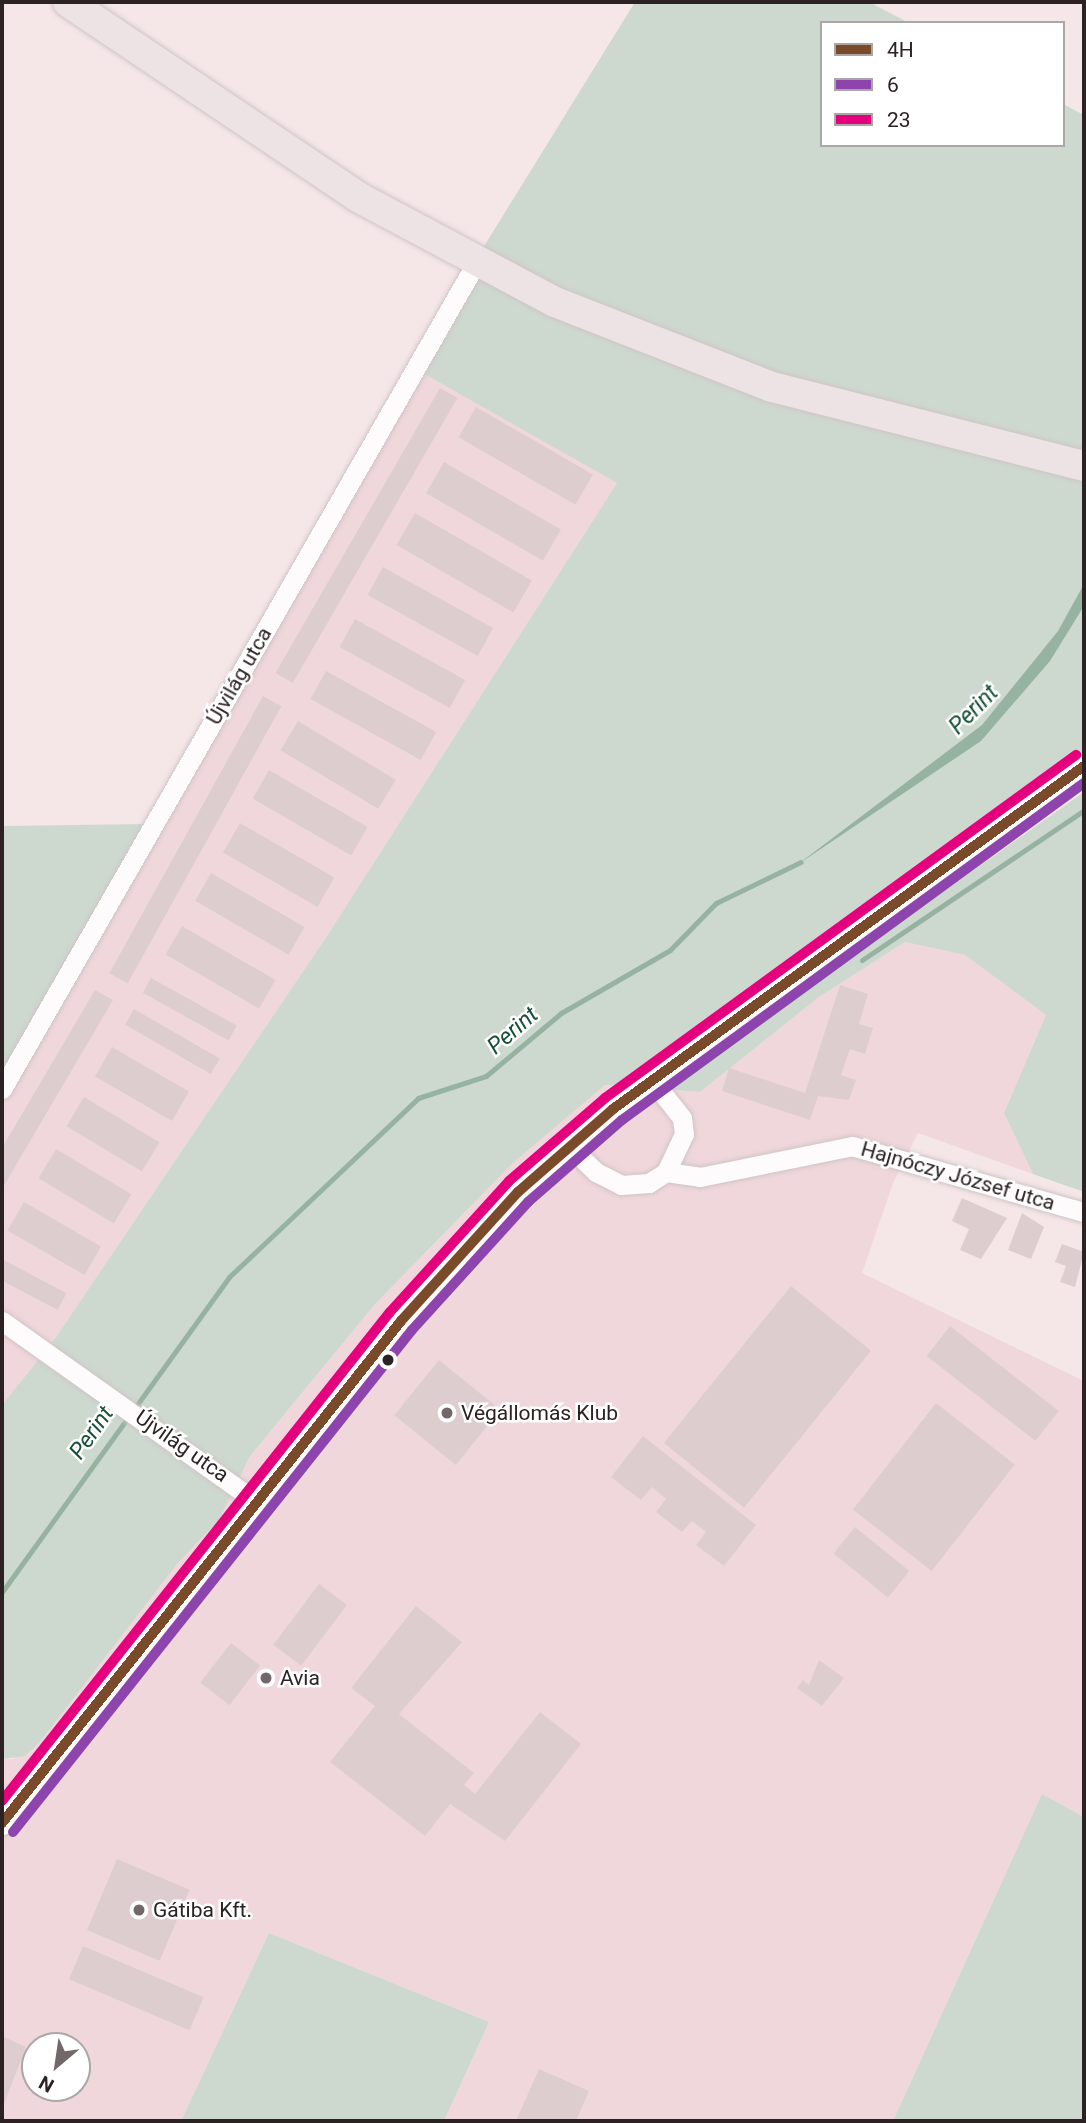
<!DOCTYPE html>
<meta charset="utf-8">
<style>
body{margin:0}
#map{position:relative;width:1086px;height:2123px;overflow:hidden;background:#f5e6e8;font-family:Roboto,sans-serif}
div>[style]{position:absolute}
.built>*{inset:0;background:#f0d7db}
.green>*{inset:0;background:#cdd9cf}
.water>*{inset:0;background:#96b3a2}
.stream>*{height:5px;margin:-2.5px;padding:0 2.5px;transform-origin:2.5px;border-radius:2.5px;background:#96b3a2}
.building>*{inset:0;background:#decdcf;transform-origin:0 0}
.roads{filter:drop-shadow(0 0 2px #d0c4c6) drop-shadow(0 0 2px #d0c4c6)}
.minor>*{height:19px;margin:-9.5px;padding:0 9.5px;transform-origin:9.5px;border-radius:9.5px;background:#fefbfc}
.tertiary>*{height:23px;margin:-11.5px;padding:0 11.5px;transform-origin:11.5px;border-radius:11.5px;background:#fefbfc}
.primary>*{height:30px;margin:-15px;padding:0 15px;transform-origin:15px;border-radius:15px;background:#ede3e5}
.bus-1>*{height:10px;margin:-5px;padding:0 5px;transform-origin:5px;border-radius:5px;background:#7a4b2a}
.bus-2>*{height:10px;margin:-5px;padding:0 5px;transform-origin:5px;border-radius:5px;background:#8e44ad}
.bus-3>*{height:10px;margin:-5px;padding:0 5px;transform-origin:5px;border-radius:5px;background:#e5007d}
.dots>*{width:19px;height:19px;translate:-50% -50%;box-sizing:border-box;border:4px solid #fff;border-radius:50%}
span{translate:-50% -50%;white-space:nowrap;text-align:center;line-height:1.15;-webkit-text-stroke:5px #fff;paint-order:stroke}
.street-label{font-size:21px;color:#2c2224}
.poi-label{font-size:21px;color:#2c2224}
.left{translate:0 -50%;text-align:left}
.water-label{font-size:23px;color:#165137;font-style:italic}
.frame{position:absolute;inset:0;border:4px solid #2c2224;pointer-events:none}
.legend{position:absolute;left:820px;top:21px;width:245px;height:126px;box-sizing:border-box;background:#fff;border:2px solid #aba7a7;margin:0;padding:9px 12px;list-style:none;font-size:21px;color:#2c2224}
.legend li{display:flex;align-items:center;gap:14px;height:35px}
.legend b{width:35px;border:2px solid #aba7a7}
.north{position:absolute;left:21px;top:2032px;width:70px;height:70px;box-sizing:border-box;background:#fff;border:2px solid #aba7a7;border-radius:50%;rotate:209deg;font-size:19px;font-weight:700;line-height:28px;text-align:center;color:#2c2224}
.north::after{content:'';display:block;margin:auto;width:24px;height:32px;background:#726769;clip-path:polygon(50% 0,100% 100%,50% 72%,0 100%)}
</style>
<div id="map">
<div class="built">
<div style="clip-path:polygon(410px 366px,617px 483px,327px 936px,52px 1343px,2px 1405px,2px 1089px)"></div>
<div style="clip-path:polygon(evenodd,905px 942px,965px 955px,1046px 1015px,1004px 1113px,1033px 1174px,918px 1133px,893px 1183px,862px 1273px,1084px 1381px,1084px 1817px,1042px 1794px,893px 2121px,444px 2121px,489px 2022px,269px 1933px,181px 2121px,2px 2121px,2px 1759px,13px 1759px,40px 1742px,177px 1564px,219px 1520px,250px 1456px,375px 1304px,513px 1163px,605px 1085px,700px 1092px,819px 997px,905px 942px,35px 2046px,77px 2046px,77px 2088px,35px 2088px,35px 2046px)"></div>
</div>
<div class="green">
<div style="clip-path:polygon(635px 2px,869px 2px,909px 23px,822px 23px,822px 145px,1063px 145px,1063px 104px,1084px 115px,1084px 751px,855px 913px,892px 928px,1084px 792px,1084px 1192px,1033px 1174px,1004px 1113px,1046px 1015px,965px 955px,905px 942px,819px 997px,700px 1092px,605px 1085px,513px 1163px,375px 1304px,250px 1456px,219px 1520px,177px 1564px,40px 1742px,25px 1756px,2px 1759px,2px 1405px,52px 1343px,327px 936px,617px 483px,410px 366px)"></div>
<div style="clip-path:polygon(147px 824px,2px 1089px,2px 826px)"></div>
<div style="clip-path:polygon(1042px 1794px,1084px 1817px,1084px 2121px,893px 2121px)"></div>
<div style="clip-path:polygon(269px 1933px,489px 2022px,444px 2121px,181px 2121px)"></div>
</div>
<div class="water">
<div style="clip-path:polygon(1084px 584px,1084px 606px,1050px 661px,981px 741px,797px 865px,982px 725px,1058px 631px)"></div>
</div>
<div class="stream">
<div style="left:862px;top:960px;width:268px;rotate:-34deg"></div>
<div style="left:2px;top:1592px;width:388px;rotate:-54.2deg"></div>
<div style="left:229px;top:1277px;width:260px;rotate:-43.4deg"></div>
<div style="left:418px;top:1098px;width:71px;rotate:-17.9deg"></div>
<div style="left:486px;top:1076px;width:98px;rotate:-40deg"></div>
<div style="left:561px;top:1013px;width:126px;rotate:-30deg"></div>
<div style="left:670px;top:950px;width:66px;rotate:-45.6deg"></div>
<div style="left:716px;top:903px;width:94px;rotate:-25.8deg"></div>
</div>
<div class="building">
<div style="left:440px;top:388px;width:20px;height:329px;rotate:30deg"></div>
<div style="left:476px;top:407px;width:135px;height:35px;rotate:30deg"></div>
<div style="left:444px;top:462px;width:135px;height:36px;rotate:30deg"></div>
<div style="left:415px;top:513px;width:135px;height:37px;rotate:30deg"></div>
<div style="left:383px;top:567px;width:126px;height:32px;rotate:29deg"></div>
<div style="left:355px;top:619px;width:126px;height:32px;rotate:29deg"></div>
<div style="left:326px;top:671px;width:126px;height:32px;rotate:29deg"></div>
<div style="left:263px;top:696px;width:21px;height:317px;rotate:29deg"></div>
<div style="left:298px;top:721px;width:114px;height:34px;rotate:31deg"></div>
<div style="left:269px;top:770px;width:114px;height:33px;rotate:30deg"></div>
<div style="left:240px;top:823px;width:109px;height:34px;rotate:30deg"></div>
<div style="left:211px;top:873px;width:108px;height:32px;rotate:30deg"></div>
<div style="left:182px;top:926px;width:108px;height:33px;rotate:30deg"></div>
<div style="left:151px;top:978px;width:98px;height:17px;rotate:29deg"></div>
<div style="clip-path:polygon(840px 985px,868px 994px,859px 1024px,873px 1028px,865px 1054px,850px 1049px,841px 1075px,856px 1080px,849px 1100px,818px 1096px,810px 1120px,722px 1091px,729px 1068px,805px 1093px)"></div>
<div style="clip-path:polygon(95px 990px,113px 1000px,2px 1189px,2px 1148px)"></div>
<div style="left:134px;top:1009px;width:99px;height:18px;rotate:30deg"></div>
<div style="left:112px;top:1047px;width:89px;height:34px;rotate:30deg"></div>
<div style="left:84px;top:1097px;width:88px;height:34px;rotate:31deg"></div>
<div style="left:56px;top:1149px;width:88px;height:34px;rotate:31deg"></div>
<div style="clip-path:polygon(962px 1198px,1007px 1218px,981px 1259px,960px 1250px,969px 1229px,952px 1221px)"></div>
<div style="left:24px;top:1202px;width:89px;height:33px;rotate:30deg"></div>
<div style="clip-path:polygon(1022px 1213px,1044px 1227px,1031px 1259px,1008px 1250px)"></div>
<div style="clip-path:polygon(1062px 1244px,1084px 1252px,1075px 1287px,1060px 1282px,1066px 1266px,1055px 1262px)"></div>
<div style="left:2px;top:1259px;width:73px;height:19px;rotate:28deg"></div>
<div style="left:791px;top:1286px;width:103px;height:202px;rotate:39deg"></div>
<div style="left:950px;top:1326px;width:138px;height:38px;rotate:38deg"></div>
<div style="left:439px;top:1360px;width:79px;height:71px;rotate:39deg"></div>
<div style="left:936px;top:1403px;width:100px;height:135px;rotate:38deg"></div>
<div style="clip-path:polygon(643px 1436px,756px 1525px,724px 1566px,696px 1545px,706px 1532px,692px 1521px,682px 1532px,656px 1512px,666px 1499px,652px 1487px,641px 1500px,611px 1477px)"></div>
<div style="left:855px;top:1527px;width:70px;height:34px;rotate:39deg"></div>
<div style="left:319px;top:1584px;width:35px;height:76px;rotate:37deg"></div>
<div style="clip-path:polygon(416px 1606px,462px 1642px,399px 1714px,474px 1773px,464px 1785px,475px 1794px,540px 1712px,581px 1744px,505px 1841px,450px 1804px,425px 1836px,330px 1762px,375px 1706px,351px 1688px)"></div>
<div style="left:231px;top:1643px;width:37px;height:50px;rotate:38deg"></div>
<div style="clip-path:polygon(819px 1660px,844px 1678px,822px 1706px,797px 1688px,803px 1680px,809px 1685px)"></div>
<div style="left:263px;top:1668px;width:17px;height:13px;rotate:36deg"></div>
<div style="left:117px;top:1859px;width:79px;height:77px;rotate:23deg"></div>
<div style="left:83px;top:1946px;width:131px;height:36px;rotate:23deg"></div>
<div style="clip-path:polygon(2px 2036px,26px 2047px,2px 2109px)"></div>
<div style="clip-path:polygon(539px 2069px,589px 2091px,576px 2121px,516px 2121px)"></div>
</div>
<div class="roads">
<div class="minor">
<div style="left:2px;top:1089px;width:952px;rotate:-60.15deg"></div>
<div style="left:568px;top:1145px;width:39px;rotate:44deg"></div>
<div style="left:596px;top:1172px;width:28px;rotate:27deg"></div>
<div style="left:621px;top:1185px;width:28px;rotate:-4deg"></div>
<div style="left:649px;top:1183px;width:20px;rotate:-33deg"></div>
<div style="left:666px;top:1172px;width:42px;rotate:-64.7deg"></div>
<div style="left:684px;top:1134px;width:16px;rotate:-97deg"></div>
<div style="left:682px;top:1118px;width:48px;rotate:-128.3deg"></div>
<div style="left:666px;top:1172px;width:34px;rotate:8deg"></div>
<div style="left:700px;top:1177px;width:155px;rotate:-11.5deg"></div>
<div style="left:852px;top:1146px;width:241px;rotate:15.9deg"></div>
<div style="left:2px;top:1321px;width:313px;rotate:35.4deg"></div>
</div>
<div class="tertiary">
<div style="left:2px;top:1823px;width:641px;rotate:-51.52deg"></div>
<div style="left:401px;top:1321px;width:174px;rotate:-47.8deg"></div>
<div style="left:518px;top:1192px;width:126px;rotate:-41.1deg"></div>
<div style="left:613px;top:1109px;width:583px;rotate:-36.06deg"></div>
</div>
<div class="primary">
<div style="left:68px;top:2px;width:349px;rotate:33.9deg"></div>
<div style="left:358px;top:197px;width:223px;rotate:28.1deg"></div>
<div style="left:555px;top:302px;width:233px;rotate:21.4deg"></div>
<div style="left:772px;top:387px;width:322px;rotate:14.2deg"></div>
</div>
</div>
<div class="bus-1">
<div style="left:2px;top:1823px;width:641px;rotate:-51.52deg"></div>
<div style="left:401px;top:1321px;width:174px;rotate:-47.8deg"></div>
<div style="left:518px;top:1192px;width:126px;rotate:-41.1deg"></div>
<div style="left:613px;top:1109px;width:583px;rotate:-36.06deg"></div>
</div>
<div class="bus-2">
<div style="left:13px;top:1832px;width:641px;rotate:-51.52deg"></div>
<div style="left:412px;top:1330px;width:173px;rotate:-47.8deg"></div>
<div style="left:528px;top:1202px;width:125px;rotate:-41.1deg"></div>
<div style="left:622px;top:1120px;width:572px;rotate:-36.11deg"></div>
</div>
<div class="bus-3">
<div style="left:2px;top:1801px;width:624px;rotate:-51.57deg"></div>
<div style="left:390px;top:1312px;width:177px;rotate:-47.7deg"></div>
<div style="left:509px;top:1181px;width:127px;rotate:-40.8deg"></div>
<div style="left:605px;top:1098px;width:583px;rotate:-36.06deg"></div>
</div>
<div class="dots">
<div style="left:388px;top:1360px;background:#2c2224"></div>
<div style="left:447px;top:1413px;background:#726769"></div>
<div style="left:266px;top:1678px;background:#726769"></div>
<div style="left:139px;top:1910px;background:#726769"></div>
</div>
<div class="street-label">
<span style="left:239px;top:676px;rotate:-60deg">Újvilág utca</span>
<span style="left:958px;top:1176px;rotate:16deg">Hajnóczy József utca</span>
<span style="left:182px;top:1446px;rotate:35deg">Újvilág utca</span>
</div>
<div class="poi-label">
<span class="left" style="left:461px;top:1413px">Végállomás Klub</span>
<span class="left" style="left:280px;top:1678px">Avia</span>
<span class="left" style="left:153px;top:1910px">Gátiba Kft.</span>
</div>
<div class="water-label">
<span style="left:974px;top:710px;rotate:-45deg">Perint</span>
<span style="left:513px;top:1031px;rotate:-41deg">Perint</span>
<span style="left:92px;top:1433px;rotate:-55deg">Perint</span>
</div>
<div class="frame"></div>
<ul class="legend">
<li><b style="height:9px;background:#7a4b2a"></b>4H</li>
<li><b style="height:9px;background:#8e44ad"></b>6</li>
<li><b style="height:9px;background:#e5007d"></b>23</li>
</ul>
<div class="north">N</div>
</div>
